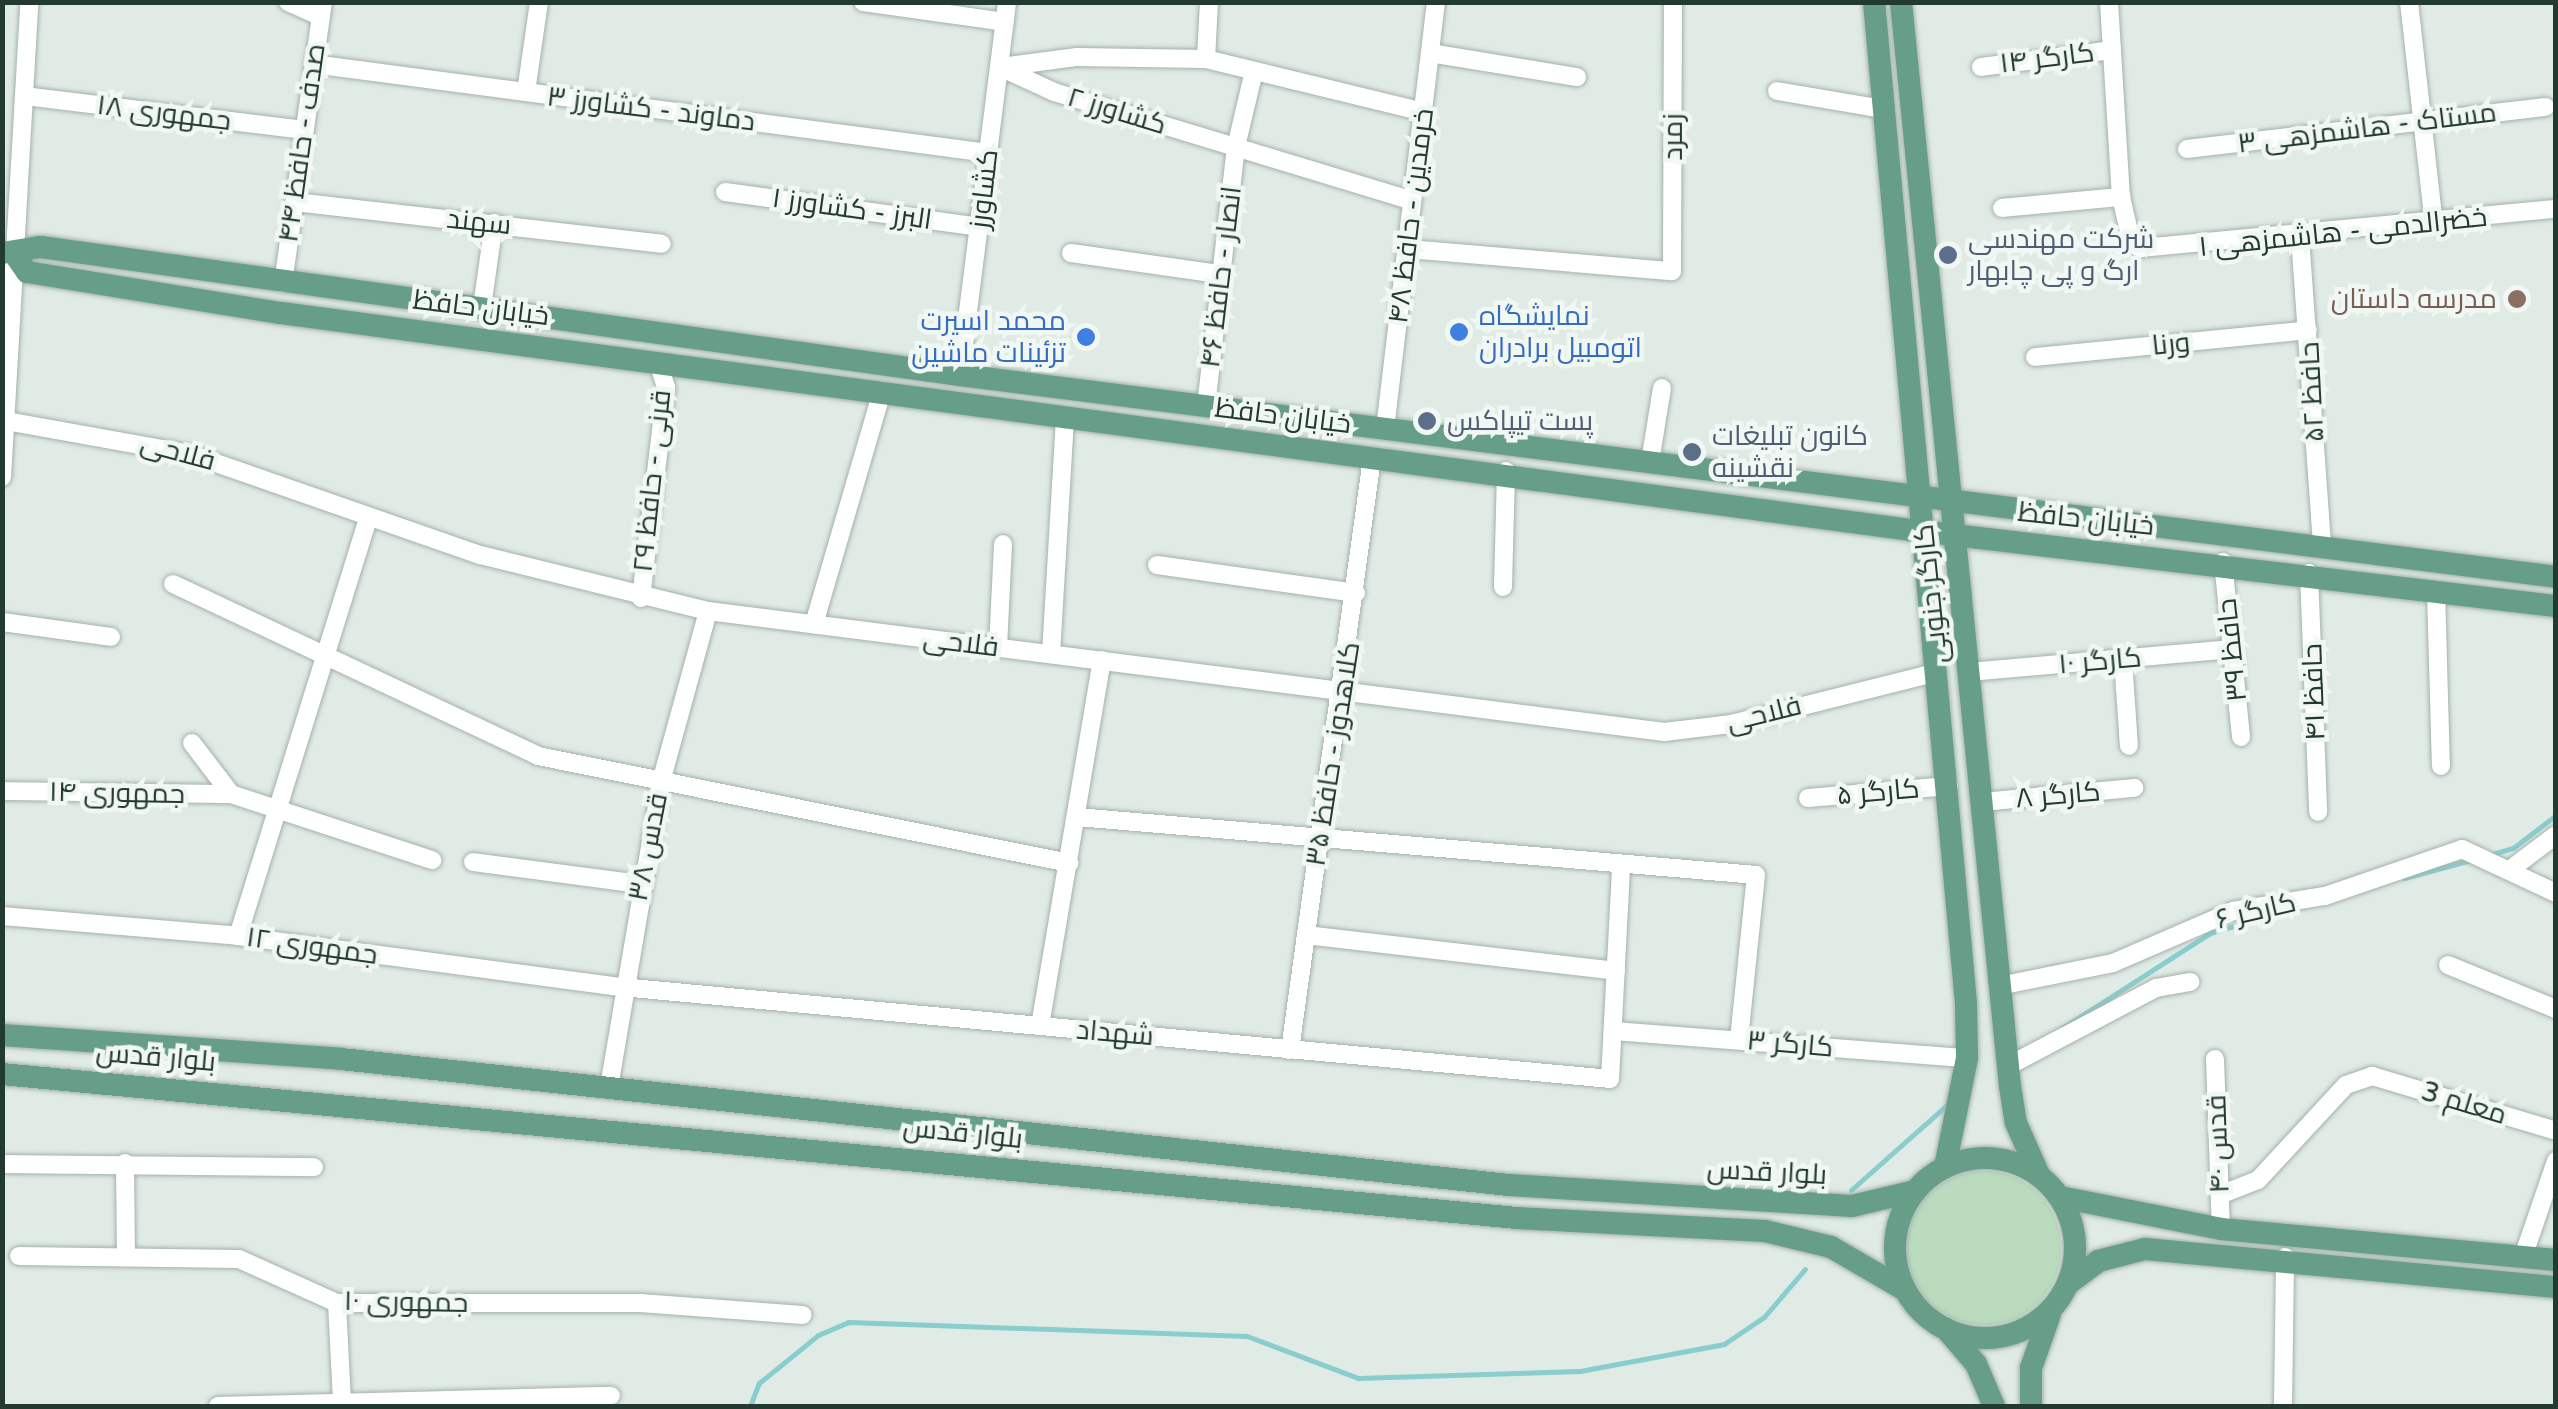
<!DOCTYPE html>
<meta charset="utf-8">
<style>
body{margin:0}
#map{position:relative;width:2558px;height:1409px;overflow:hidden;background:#e0ebe5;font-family:"Varela Round",Cairo,sans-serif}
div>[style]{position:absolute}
.green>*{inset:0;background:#badbbe}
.round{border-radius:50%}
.stream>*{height:5px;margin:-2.5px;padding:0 2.5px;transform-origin:2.5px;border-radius:2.5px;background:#8acdce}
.roads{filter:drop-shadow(0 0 2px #a3b2ab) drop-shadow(0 0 2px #a3b2ab)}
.minor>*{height:18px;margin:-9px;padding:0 9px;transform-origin:9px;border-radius:9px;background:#fff}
.major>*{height:22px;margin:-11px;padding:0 11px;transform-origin:11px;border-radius:11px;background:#679e88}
.major>.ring{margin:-11px;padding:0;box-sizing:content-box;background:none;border:22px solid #679e88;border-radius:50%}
.dots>*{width:28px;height:28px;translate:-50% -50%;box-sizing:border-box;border:5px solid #f1f7f3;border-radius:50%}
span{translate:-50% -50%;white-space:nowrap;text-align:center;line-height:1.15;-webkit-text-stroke:9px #f1f7f3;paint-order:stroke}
.street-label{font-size:28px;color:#223a30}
.service-label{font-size:28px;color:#4e5e75}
.left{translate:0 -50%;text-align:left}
.education-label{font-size:28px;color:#785e54}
.right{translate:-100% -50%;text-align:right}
.shop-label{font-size:28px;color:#366cbe}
.frame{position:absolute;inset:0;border:5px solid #223a30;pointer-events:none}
</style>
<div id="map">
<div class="green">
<div class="round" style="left:1907px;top:1171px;width:154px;height:154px"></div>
</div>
<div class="stream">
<div style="left:2486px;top:856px;width:28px;rotate:-17deg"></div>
<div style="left:2513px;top:848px;width:54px;rotate:-37.5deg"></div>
<div style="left:2404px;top:878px;width:69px;rotate:-15deg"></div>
<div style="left:2056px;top:1032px;width:183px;rotate:-32.7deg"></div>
<div style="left:2210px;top:933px;width:81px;rotate:-16.4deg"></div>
<div style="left:1851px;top:1190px;width:131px;rotate:-41.6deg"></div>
<div style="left:750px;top:1406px;width:25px;rotate:-69deg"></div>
<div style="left:759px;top:1383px;width:76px;rotate:-39.1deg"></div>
<div style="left:818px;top:1335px;width:33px;rotate:-23deg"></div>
<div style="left:848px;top:1322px;width:399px;rotate:2deg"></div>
<div style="left:1247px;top:1336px;width:119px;rotate:20.7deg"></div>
<div style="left:1358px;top:1378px;width:222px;rotate:-1.8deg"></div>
<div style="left:1580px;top:1371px;width:147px;rotate:-10.6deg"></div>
<div style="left:1724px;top:1344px;width:48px;rotate:-34deg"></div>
<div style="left:1764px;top:1317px;width:63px;rotate:-49.5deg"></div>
</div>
<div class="roads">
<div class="minor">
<div style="left:288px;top:2px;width:34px;rotate:24deg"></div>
<div style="left:863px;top:2px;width:143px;rotate:8deg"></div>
<div style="left:1209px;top:2px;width:57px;rotate:93deg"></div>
<div style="left:1206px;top:59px;width:223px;rotate:13.7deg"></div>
<div style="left:2109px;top:2px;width:195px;rotate:86.5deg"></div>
<div style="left:2121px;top:197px;width:48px;rotate:76.8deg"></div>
<div style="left:2132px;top:244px;width:10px;rotate:24deg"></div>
<div style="left:2141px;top:248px;width:417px;rotate:-5.4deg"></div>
<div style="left:2409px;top:2px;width:223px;rotate:83.6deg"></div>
<div style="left:1430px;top:53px;width:149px;rotate:9.3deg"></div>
<div style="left:313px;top:64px;width:681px;rotate:7.51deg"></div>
<div style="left:1000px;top:67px;width:60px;rotate:24.8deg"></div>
<div style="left:1054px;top:92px;width:374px;rotate:16.9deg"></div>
<div style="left:1001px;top:67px;width:77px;rotate:-7.5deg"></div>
<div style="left:1077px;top:57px;width:129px;rotate:0.9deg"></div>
<div style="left:1981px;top:67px;width:132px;rotate:-7.4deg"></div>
<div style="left:1777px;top:91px;width:108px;rotate:9.6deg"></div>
<div style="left:526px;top:92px;width:91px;rotate:-81.8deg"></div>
<div style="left:24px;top:96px;width:282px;rotate:6.9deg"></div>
<div style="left:2187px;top:149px;width:361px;rotate:-6.7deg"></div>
<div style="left:725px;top:192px;width:256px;rotate:7.8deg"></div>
<div style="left:295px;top:202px;width:369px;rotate:6.5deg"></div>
<div style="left:2002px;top:208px;width:120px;rotate:-5.3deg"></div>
<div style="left:2300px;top:237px;width:311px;rotate:85.9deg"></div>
<div style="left:1408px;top:249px;width:265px;rotate:4.8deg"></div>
<div style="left:1672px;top:271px;width:269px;rotate:-89.8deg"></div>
<div style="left:1071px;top:253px;width:149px;rotate:8.1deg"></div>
<div style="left:283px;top:283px;width:284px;rotate:-81.9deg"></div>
<div style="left:482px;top:307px;width:85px;rotate:-81.9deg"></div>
<div style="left:2035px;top:357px;width:274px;rotate:-5.6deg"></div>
<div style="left:960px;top:375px;width:376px;rotate:-82.8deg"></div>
<div style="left:1206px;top:406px;width:261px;rotate:-83.4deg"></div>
<div style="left:1236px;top:147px;width:78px;rotate:-76.7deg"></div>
<div style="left:6px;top:421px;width:187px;rotate:10.2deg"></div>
<div style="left:190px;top:454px;width:307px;rotate:19.2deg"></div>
<div style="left:480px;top:555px;width:235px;rotate:13.8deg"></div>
<div style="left:708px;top:611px;width:964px;rotate:7.21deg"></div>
<div style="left:1664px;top:732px;width:67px;rotate:-6.8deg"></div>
<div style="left:1731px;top:724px;width:209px;rotate:-14.1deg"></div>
<div style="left:1385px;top:429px;width:430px;rotate:-83.2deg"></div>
<div style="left:1650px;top:462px;width:75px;rotate:-80.8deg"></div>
<div style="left:2px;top:477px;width:476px;rotate:-86.7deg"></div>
<div style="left:2223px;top:562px;width:176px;rotate:84.1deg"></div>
<div style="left:1157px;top:565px;width:201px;rotate:8deg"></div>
<div style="left:2309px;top:573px;width:239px;rotate:87.8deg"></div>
<div style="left:173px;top:584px;width:403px;rotate:25.2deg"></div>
<div style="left:538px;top:756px;width:542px;rotate:11.39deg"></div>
<div style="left:1503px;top:587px;width:116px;rotate:-88.5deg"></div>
<div style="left:2436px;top:590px;width:176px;rotate:88.4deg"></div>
<div style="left:641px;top:598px;width:212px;rotate:-83.2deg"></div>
<div style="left:666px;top:387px;width:25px;rotate:-108deg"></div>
<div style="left:2px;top:622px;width:110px;rotate:7.8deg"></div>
<div style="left:814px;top:624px;width:243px;rotate:-73.7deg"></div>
<div style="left:998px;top:647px;width:103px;rotate:-87.2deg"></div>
<div style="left:1051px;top:654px;width:236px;rotate:-86.6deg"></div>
<div style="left:2123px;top:659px;width:87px;rotate:86.1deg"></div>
<div style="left:1969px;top:672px;width:264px;rotate:-5deg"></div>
<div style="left:192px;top:743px;width:64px;rotate:52.6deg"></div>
<div style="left:231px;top:794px;width:212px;rotate:18.2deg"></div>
<div style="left:2px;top:791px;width:229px;rotate:0.8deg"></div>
<div style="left:1808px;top:798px;width:141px;rotate:-4.9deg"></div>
<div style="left:1982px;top:802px;width:153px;rotate:-5.3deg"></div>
<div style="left:1077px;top:817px;width:681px;rotate:4.88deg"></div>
<div style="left:1756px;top:875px;width:166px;rotate:95.9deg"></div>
<div style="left:473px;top:862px;width:169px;rotate:7.5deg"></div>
<div style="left:2511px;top:869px;width:56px;rotate:-37.1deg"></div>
<div style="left:2px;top:916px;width:237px;rotate:4.8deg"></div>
<div style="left:238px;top:936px;width:386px;rotate:7.6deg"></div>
<div style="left:621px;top:987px;width:993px;rotate:5.31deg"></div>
<div style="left:1610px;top:1079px;width:213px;rotate:-87deg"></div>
<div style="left:1306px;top:935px;width:312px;rotate:6.6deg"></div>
<div style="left:238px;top:936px;width:438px;rotate:-72.7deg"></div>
<div style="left:2448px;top:965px;width:117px;rotate:22.2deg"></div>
<div style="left:1999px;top:986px;width:116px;rotate:-11.4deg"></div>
<div style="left:2113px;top:963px;width:131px;rotate:-23.4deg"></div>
<div style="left:2233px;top:911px;width:93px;rotate:-9.3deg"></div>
<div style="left:2325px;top:896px;width:145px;rotate:-18.9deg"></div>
<div style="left:2462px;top:849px;width:104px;rotate:25.1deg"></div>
<div style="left:1040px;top:1026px;width:371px;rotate:-80.4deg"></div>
<div style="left:1613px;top:1031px;width:355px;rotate:4.4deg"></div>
<div style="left:1290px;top:1050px;width:598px;rotate:-82.11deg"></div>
<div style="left:2215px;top:1059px;width:170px;rotate:88deg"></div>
<div style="left:2008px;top:1066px;width:167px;rotate:-27.8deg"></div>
<div style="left:2156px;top:988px;width:35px;rotate:-10deg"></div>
<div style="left:609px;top:1087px;width:309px;rotate:-80.3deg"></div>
<div style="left:661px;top:782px;width:177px;rotate:-74.6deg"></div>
<div style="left:125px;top:1163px;width:94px;rotate:89.4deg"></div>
<div style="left:6px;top:1164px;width:308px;rotate:0.6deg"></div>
<div style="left:2220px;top:1195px;width:41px;rotate:-21.5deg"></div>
<div style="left:2258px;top:1180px;width:129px;rotate:-47.2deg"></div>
<div style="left:2346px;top:1085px;width:28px;rotate:-19deg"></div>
<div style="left:2372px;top:1076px;width:192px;rotate:16.6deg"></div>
<div style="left:19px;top:1256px;width:220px;rotate:0.8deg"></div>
<div style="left:239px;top:1259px;width:107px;rotate:24.2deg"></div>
<div style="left:337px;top:1303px;width:303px"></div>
<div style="left:640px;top:1303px;width:163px;rotate:4.2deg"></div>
<div style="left:2523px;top:1257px;width:102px;rotate:-71deg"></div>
<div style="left:337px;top:1303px;width:100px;rotate:87.1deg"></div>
<div style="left:218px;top:1406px;width:393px;rotate:-1.5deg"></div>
<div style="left:2283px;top:1406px;width:149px;rotate:-89.2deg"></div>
</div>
<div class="major">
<div style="left:1874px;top:2px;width:1006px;rotate:84.75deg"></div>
<div style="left:1966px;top:1004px;width:54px;rotate:88.9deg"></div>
<div style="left:1967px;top:1058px;width:111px;rotate:101.4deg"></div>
<div style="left:1901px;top:2px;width:1089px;rotate:84.26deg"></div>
<div style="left:2010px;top:1086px;width:37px;rotate:81deg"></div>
<div style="left:2016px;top:1123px;width:57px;rotate:66.1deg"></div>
<div style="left:2px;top:253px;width:39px;rotate:-9deg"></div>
<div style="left:41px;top:247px;width:928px;rotate:7.93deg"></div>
<div style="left:960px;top:375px;width:1609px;rotate:7.21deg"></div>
<div style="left:15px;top:255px;width:21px;rotate:55deg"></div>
<div style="left:27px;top:272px;width:257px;rotate:9.2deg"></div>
<div style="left:281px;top:313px;width:1653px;rotate:7.58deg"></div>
<div style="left:1920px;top:531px;width:640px;rotate:6.73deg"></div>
<div style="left:2px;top:1035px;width:340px;rotate:4deg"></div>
<div style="left:341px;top:1059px;width:1175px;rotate:6.16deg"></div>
<div style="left:1509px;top:1185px;width:344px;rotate:3.5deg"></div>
<div style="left:1852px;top:1206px;width:65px;rotate:-13.4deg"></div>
<div style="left:2px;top:1074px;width:1521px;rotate:5.43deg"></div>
<div style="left:1516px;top:1218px;width:249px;rotate:3deg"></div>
<div style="left:1765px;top:1231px;width:68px;rotate:13.6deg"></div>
<div style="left:1831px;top:1247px;width:86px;rotate:30.2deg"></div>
<div class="ring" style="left:1895px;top:1158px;width:158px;height:158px"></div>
<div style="left:2060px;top:1197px;width:164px;rotate:11.2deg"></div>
<div style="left:2221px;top:1229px;width:336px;rotate:5.3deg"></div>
<div style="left:2068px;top:1284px;width:38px;rotate:-37deg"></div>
<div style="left:2098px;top:1261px;width:49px;rotate:-14.3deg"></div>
<div style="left:2145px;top:1249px;width:413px;rotate:5.3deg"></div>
<div style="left:1946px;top:1329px;width:46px;rotate:49.4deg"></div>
<div style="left:1976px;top:1364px;width:46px;rotate:66.8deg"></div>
<div style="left:2031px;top:1406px;width:38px;rotate:-90deg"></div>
<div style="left:2031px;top:1368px;width:57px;rotate:-70.6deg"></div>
</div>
</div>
<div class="dots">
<div style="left:1948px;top:255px;background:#5c6f8a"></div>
<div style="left:2517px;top:299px;background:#8d6e63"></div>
<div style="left:1459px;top:332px;background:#3f7fe0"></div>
<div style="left:1086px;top:337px;background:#3f7fe0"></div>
<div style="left:1427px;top:421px;background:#5c6f8a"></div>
<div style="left:1692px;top:452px;background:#5c6f8a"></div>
</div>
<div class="street-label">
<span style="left:2047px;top:58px;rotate:-7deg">کارگر ۱۴</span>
<span style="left:651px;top:109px;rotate:7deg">دماوند - کشاورز ۳</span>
<span style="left:1117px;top:111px;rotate:17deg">کشاورز ۲</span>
<span style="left:164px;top:113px;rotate:7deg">جمهوری ۱۸</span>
<span style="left:2367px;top:128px;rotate:-7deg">مستاک - هاشمزهی ۳</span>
<span style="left:1673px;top:137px;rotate:-90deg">زمرد</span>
<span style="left:302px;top:143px;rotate:-82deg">صدف - حافظ ۴۴</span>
<span style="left:984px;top:189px;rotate:-83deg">کشاورز</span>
<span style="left:852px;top:209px;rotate:8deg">البرز - کشاورز ۱</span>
<span style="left:1411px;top:216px;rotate:-83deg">خرمدین - حافظ ۴۸</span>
<span style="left:479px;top:222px;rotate:6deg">سهند</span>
<span style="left:2343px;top:232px;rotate:-6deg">خضرالدمی - هاشمزهی ۱</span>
<span style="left:1221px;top:277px;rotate:-83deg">انصار - حافظ ۴۶</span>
<span style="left:481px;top:308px;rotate:7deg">خیابان حافظ</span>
<span style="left:2171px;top:344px;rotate:-6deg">ورنا</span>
<span style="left:2312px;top:392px;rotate:-93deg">حافظ ۵۲</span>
<span style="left:1283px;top:416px;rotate:7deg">خیابان حافظ</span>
<span style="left:178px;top:452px;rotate:15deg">فلاحی</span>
<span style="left:652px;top:481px;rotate:-84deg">قرنی - حافظ ۲۹</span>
<span style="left:2086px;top:519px;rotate:6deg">خیابان حافظ</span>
<span style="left:1931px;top:594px;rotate:-96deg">کارگر جنوبی</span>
<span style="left:961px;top:643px;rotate:7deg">فلاحی</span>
<span style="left:2232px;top:650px;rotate:-96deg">حافظ ۳۹</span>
<span style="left:2100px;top:661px;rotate:-5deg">کارگر ۱۰</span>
<span style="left:2314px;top:692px;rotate:-92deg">حافظ ۴۱</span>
<span style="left:1764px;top:714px;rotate:-14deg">فلاحی</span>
<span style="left:1333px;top:754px;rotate:-81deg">کلاهدوز - حافظ ۳۵</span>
<span style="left:1878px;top:792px;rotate:-5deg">کارگر ۵</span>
<span style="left:117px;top:793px;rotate:1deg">جمهوری ۱۴</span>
<span style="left:2058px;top:795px;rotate:-5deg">کارگر ۸</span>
<span style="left:648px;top:847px;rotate:-79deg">قدس ۳۸</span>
<span style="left:2256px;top:911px;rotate:-13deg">کارگر ۶</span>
<span style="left:312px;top:946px;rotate:8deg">جمهوری ۱۲</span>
<span style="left:1115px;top:1033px;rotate:5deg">شهداد</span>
<span style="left:1790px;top:1044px;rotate:5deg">کارگر ۳</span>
<span style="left:156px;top:1057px;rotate:5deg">بلوار قدس</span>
<span style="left:2464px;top:1103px;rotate:17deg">معلم 3</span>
<span style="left:963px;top:1133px;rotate:6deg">بلوار قدس</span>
<span style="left:2218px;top:1144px;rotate:-92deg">قدس ۴۰</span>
<span style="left:1767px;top:1172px;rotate:3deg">بلوار قدس</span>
<span style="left:406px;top:1302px;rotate:1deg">جمهوری ۱۰</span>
</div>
<div class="service-label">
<span class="left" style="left:1968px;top:255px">شرکت مهندسی<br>ارگ و پی چابهار</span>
<span class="left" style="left:1447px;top:421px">پست تیپاکس</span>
<span class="left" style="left:1712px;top:452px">کانون تبلیغات<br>نقشینه</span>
</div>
<div class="education-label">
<span class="right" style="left:2497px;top:299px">مدرسه داستان</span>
</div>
<div class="shop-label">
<span class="left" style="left:1479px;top:332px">نمایشگاه<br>اتومبیل برادران</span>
<span class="right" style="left:1066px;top:337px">محمد اسپرت<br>تزئینات ماشین</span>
</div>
<div class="frame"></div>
</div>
